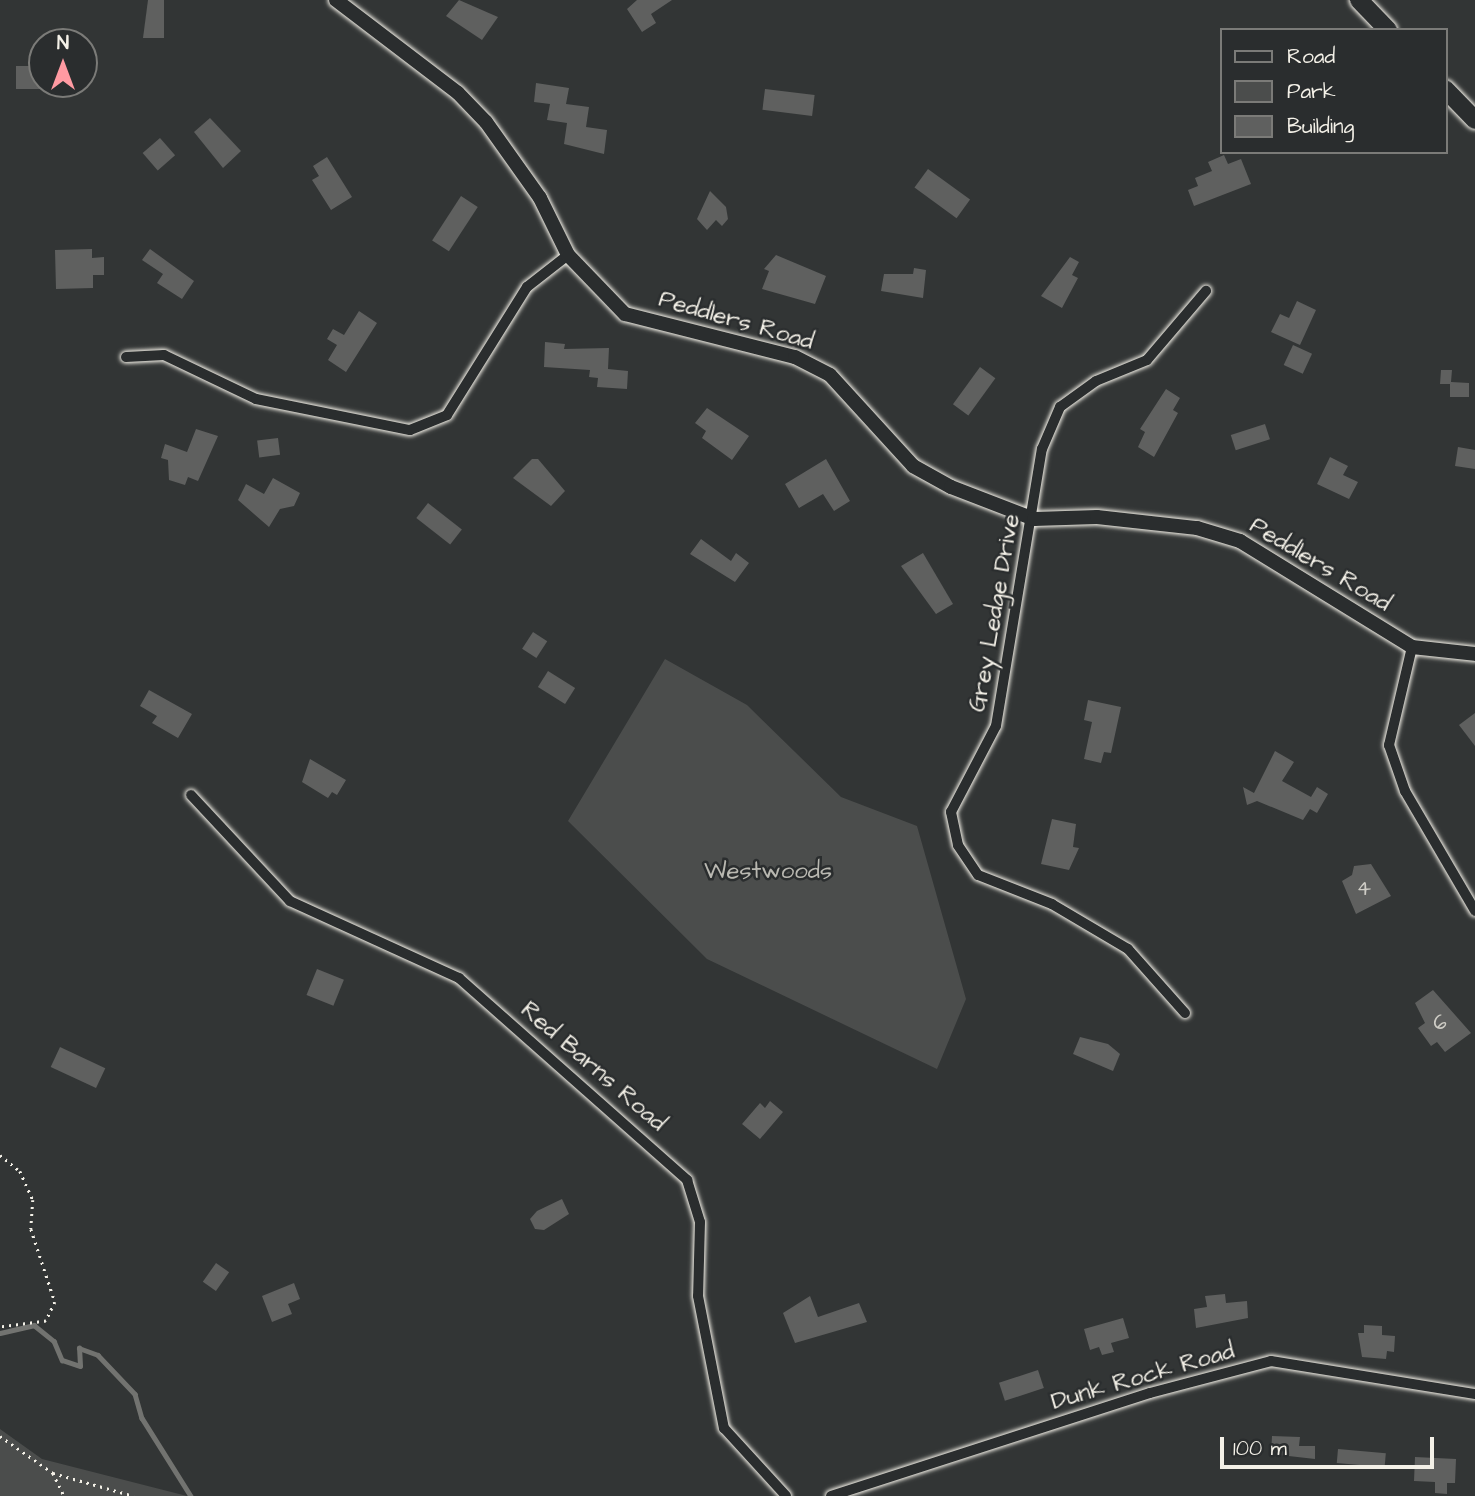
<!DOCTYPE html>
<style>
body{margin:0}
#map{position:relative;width:1475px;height:1496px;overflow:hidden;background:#323535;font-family:"Architects Daughter",sans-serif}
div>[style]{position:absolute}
.green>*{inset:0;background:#4b4d4c}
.stream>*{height:4.5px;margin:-2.25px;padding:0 2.25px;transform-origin:2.25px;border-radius:2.25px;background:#727370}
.building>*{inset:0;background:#5f605f;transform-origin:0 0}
.path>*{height:2.5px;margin-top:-1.25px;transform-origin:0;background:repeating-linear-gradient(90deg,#f4f1e8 0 2px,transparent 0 7px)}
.roads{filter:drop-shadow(0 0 2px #f4f1e8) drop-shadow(0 0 2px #f4f1e8)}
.minor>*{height:10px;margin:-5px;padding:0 5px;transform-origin:5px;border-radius:5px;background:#2a2d2e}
.tertiary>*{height:14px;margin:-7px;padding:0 7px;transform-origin:7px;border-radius:7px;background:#2a2d2e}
.primary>*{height:18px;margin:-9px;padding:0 9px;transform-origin:9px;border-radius:9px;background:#2a2d2e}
span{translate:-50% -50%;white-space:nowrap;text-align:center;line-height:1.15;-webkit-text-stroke:5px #2a2d2e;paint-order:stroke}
.number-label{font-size:21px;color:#cfcdc6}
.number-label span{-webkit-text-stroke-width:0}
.street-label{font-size:24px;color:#f4f1e8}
.park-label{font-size:24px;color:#b9b8b1}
.legend{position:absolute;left:1220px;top:28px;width:228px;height:126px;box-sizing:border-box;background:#2a2d2e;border:2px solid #7b7b78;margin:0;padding:9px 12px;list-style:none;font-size:21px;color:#f4f1e8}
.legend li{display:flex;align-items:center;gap:14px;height:35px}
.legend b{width:35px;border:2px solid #7b7b78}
.north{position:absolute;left:28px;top:28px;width:70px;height:70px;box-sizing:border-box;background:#2a2d2e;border:2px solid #7b7b78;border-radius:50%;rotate:0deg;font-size:19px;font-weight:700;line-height:28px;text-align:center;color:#f4f1e8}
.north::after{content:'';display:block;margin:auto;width:24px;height:32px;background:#ff9aa2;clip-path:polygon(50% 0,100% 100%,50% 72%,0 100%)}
.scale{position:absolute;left:1220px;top:1437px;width:214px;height:32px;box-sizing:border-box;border:4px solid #f4f1e8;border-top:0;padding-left:9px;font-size:21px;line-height:24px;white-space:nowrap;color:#f4f1e8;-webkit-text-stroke:5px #2a2d2e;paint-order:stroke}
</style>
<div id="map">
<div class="green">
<div style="clip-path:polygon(665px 659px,747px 705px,841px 797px,917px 826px,966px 999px,937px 1069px,707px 959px,568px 821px)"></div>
<div style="clip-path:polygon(0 1429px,42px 1459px,187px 1496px,0 1496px)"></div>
</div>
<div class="stream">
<div style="left:0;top:1333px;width:35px;rotate:-13deg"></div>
<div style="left:34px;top:1325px;width:26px;rotate:39deg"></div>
<div style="left:54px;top:1341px;width:21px;rotate:67deg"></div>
<div style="left:62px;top:1360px;width:19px;rotate:18deg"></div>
<div style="left:80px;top:1366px;width:18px;rotate:-93deg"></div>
<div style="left:79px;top:1348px;width:20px;rotate:20deg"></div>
<div style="left:98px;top:1355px;width:54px;rotate:46.5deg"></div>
<div style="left:135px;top:1394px;width:25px;rotate:74deg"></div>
<div style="left:142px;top:1418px;width:92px;rotate:57.9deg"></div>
</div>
<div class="building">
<div style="clip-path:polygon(148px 0,164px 0,164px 38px,143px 38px)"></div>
<div style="clip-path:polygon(459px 0,498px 17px,482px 40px,446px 16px)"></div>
<div style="clip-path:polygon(637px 0,672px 0,651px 14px,656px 23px,642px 32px,627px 9px)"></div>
<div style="left:42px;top:66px;width:23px;height:26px;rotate:90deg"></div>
<div style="clip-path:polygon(536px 83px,569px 88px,566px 104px,589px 107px,586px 127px,607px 130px,604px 154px,564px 144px,567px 123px,547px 120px,550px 104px,534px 102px)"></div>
<div style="left:765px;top:89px;width:50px;height:21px;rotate:7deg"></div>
<div style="clip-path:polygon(210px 118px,241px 151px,223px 168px,194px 132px)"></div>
<div style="left:160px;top:138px;width:23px;height:23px;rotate:49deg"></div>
<div style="clip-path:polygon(1224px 155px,1228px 164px,1241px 159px,1251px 184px,1194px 206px,1188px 190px,1198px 186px,1195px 178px,1212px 171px,1208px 162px)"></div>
<div style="clip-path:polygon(327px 157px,352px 197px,331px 210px,312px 180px,319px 176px,313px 166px)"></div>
<div style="left:928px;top:169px;width:52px;height:23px;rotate:36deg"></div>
<div style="clip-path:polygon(710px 191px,726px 207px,728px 219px,722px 226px,716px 220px,707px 230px,697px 219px)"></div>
<div style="left:461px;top:196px;width:20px;height:53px;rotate:33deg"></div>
<div style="clip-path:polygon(92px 249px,92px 258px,104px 257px,104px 275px,93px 275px,93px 288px,56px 289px,55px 250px)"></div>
<div style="clip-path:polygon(150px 249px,194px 281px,182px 299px,157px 283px,163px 274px,142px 260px)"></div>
<div style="clip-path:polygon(776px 255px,826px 276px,815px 304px,762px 289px,769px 271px,764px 269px)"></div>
<div style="clip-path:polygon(1070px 257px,1079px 262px,1072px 275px,1078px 278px,1062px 308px,1041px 296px)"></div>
<div style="clip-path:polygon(914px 268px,926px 270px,923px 298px,881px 291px,884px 274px,913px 274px)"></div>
<div style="clip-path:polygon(1297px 301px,1316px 310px,1300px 345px,1271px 332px,1280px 314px,1289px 318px)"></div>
<div style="clip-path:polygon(359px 311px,377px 323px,346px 372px,328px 360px,337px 345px,327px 339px,333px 329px,344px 335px)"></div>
<div style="clip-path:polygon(545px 342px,565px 344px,564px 349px,609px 348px,608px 369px,628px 371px,627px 389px,597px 387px,598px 378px,589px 377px,590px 370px,544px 367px)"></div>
<div style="left:1293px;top:345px;width:21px;height:22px;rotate:25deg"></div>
<div style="left:980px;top:367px;width:19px;height:46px;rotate:36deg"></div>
<div style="clip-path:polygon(1441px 370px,1452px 370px,1451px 382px,1469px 383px,1469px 397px,1450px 397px,1450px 384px,1440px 384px)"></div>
<div style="clip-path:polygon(1166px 389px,1180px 398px,1173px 410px,1178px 413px,1154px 457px,1138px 447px,1145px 432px,1140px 429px)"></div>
<div style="clip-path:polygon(707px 408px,749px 436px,732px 460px,702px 438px,706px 431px,695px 423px)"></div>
<div style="left:1265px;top:424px;width:16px;height:36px;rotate:72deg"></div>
<div style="clip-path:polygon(196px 429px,218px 436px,198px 481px,188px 477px,185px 485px,169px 480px,168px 460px,161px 458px,165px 444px,187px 452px)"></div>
<div style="left:278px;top:438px;width:17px;height:21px;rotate:83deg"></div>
<div style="clip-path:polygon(1458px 447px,1475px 450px,1475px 469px,1455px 466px)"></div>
<div style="clip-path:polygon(1330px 457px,1348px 466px,1343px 475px,1358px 482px,1349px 499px,1317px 484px)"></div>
<div style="clip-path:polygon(532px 459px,538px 459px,565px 491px,551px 506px,513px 478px)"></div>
<div style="clip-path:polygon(826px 459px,850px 501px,834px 511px,823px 494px,799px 508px,785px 484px)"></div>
<div style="clip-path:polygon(273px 478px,300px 493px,294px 506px,280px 509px,269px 527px,238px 500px,246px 484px,264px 494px)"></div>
<div style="left:428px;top:503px;width:43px;height:19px;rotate:38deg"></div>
<div style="clip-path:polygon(701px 539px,731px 561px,736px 553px,749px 563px,735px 582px,690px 554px)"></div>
<div style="clip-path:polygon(923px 553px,953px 604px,936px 614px,901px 566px)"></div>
<div style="left:533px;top:632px;width:17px;height:20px;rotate:33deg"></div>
<div style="left:548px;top:671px;width:32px;height:19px;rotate:32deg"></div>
<div style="clip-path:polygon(149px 690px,192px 714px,178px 738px,152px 723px,157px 716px,140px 706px)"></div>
<div style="clip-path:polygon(1088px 700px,1121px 707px,1111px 753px,1104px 752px,1101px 763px,1084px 759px,1092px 722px,1084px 720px)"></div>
<div style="clip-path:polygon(1475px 713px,1475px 746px,1459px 725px)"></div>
<div style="clip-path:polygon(1275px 751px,1294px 762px,1282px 781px,1311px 797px,1317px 787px,1328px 794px,1317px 813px,1310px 809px,1303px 820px,1257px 801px,1247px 805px,1243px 787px,1254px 793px)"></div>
<div style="clip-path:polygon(310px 759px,346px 780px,337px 795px,332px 792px,328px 798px,302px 782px)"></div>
<div style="clip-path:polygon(1052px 819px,1076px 824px,1073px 847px,1079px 848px,1069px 870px,1041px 864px)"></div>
<div style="clip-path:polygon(1371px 864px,1391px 896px,1356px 914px,1342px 881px,1352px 875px,1354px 866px)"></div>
<div style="left:317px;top:969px;width:29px;height:28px;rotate:22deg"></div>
<div style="clip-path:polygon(1433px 990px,1471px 1033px,1445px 1052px,1437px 1042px,1431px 1046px,1418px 1028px,1425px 1023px,1415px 1003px)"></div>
<div style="clip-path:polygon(1080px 1037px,1108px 1044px,1120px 1054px,1113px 1071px,1073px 1054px)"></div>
<div style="left:60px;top:1047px;width:50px;height:22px;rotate:25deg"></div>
<div style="clip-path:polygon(770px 1101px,783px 1112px,760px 1139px,742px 1124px,760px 1103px,765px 1108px)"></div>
<div style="clip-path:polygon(562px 1199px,569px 1214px,544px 1230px,535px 1229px,530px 1219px,537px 1211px)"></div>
<div style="left:216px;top:1263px;width:16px;height:23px;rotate:35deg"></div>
<div style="clip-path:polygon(294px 1283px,300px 1299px,288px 1304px,292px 1314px,272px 1322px,262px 1296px)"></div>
<div style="clip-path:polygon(1225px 1294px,1226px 1303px,1247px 1301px,1248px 1318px,1196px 1328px,1194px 1309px,1207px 1307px,1205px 1296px)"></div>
<div style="clip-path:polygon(810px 1296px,818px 1317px,859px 1303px,867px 1322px,795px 1343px,783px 1313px)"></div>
<div style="clip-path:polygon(1123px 1318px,1129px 1338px,1111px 1343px,1114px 1352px,1102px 1355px,1099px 1347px,1090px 1350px,1084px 1329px)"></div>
<div style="clip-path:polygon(1364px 1325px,1382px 1326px,1382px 1335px,1395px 1336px,1394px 1352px,1387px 1351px,1386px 1359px,1362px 1357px,1358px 1333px,1364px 1333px)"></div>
<div style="left:1038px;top:1370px;width:19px;height:41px;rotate:72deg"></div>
<div style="clip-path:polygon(1272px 1436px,1300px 1437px,1299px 1446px,1315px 1446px,1315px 1459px,1271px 1454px)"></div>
<div style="left:1338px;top:1449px;width:48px;height:14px;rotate:5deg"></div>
<div style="clip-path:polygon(1415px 1457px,1456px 1459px,1455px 1483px,1447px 1483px,1447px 1494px,1435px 1493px,1435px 1482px,1414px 1481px)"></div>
</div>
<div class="path">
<div style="left:0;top:1155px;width:26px;rotate:39deg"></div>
<div style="left:20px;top:1171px;width:32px;rotate:66deg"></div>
<div style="left:33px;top:1200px;width:29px;rotate:94deg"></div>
<div style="left:31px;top:1229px;width:77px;rotate:71.8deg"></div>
<div style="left:55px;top:1302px;width:21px;rotate:115deg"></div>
<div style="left:46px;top:1321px;width:46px;rotate:172.6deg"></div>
<div style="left:0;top:1436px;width:65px;rotate:34.9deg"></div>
<div style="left:53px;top:1473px;width:84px;rotate:15.9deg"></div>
<div style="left:53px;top:1473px;width:25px;rotate:64deg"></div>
</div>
<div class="roads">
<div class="minor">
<div style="left:126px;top:357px;width:38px;rotate:-3deg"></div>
<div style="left:164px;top:355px;width:102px;rotate:25.6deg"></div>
<div style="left:256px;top:399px;width:157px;rotate:11.4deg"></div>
<div style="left:410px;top:430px;width:40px;rotate:-22deg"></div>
<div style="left:447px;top:415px;width:151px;rotate:-58deg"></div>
<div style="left:527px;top:287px;width:52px;rotate:-38deg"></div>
<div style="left:1412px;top:647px;width:101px;rotate:103.2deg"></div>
<div style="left:1389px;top:745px;width:49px;rotate:70.8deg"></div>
<div style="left:1405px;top:791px;width:139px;rotate:59.7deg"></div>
<div style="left:191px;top:795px;width:145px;rotate:47deg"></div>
<div style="left:290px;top:901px;width:186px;rotate:24.5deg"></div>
<div style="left:459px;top:978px;width:305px;rotate:41.5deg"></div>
<div style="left:687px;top:1180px;width:44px;rotate:72.8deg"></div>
<div style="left:700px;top:1222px;width:74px;rotate:91.5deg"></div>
<div style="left:698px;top:1296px;width:135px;rotate:78.9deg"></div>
<div style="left:724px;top:1428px;width:92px;rotate:47.6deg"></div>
<div style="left:1185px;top:1013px;width:86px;rotate:-131.7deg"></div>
<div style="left:1128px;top:949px;width:88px;rotate:-149.4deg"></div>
<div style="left:1052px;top:904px;width:79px;rotate:-158.6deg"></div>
<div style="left:978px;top:875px;width:36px;rotate:-124deg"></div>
<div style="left:958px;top:845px;width:34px;rotate:-102deg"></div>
<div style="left:951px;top:812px;width:97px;rotate:-62.4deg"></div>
<div style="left:996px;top:726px;width:281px;rotate:-80.6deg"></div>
<div style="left:1042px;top:449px;width:46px;rotate:-66.8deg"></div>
<div style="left:1060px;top:407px;width:44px;rotate:-35.8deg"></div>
<div style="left:1096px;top:381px;width:55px;rotate:-22.4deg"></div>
<div style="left:1147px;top:360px;width:91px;rotate:-49.5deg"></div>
<div style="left:831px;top:1496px;width:335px;rotate:-17.9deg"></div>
<div style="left:1150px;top:1393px;width:125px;rotate:-14.8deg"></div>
<div style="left:1271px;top:1361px;width:207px;rotate:9.2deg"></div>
</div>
<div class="tertiary">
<div style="left:336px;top:0;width:153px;rotate:37.3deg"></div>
<div style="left:458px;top:93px;width:40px;rotate:46deg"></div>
<div style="left:486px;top:122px;width:93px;rotate:54.6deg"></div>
<div style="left:540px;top:198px;width:64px;rotate:63.8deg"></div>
<div style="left:568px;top:255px;width:82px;rotate:46deg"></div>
<div style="left:625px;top:314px;width:175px;rotate:14.2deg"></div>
<div style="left:795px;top:357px;width:39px;rotate:27deg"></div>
<div style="left:830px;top:375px;width:123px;rotate:47.6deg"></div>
<div style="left:913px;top:466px;width:43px;rotate:28.9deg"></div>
<div style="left:951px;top:487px;width:89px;rotate:21.1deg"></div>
<div style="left:1034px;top:519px;width:63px;rotate:-1.8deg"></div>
<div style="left:1097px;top:517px;width:101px;rotate:6.3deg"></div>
<div style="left:1197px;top:528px;width:45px;rotate:16.8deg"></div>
<div style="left:1240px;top:541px;width:202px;rotate:31.6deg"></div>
<div style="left:1412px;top:647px;width:63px;rotate:6.3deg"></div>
</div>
<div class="primary">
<div style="left:1359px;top:0;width:42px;rotate:46deg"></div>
<div style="left:1445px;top:89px;width:43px;rotate:45.9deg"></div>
</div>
</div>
<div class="number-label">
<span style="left:1364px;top:889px">4</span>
<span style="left:1440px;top:1023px">6</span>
</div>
<div class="street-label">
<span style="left:736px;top:321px;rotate:16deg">Peddlers Road</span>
<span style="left:1320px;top:565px;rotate:31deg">Peddlers Road</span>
<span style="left:995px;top:613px;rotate:-80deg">Grey Ledge Drive</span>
<span style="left:593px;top:1067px;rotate:41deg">Red Barns Road</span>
<span style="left:1143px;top:1377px;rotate:-16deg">Dunk Rock Road</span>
</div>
<div class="park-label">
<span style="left:768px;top:872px">Westwoods</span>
</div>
<ul class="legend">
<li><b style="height:9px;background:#2a2d2e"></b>Road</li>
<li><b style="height:19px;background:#4b4d4c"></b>Park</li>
<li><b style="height:19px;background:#5f605f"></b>Building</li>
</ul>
<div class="north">N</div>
<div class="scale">100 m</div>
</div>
